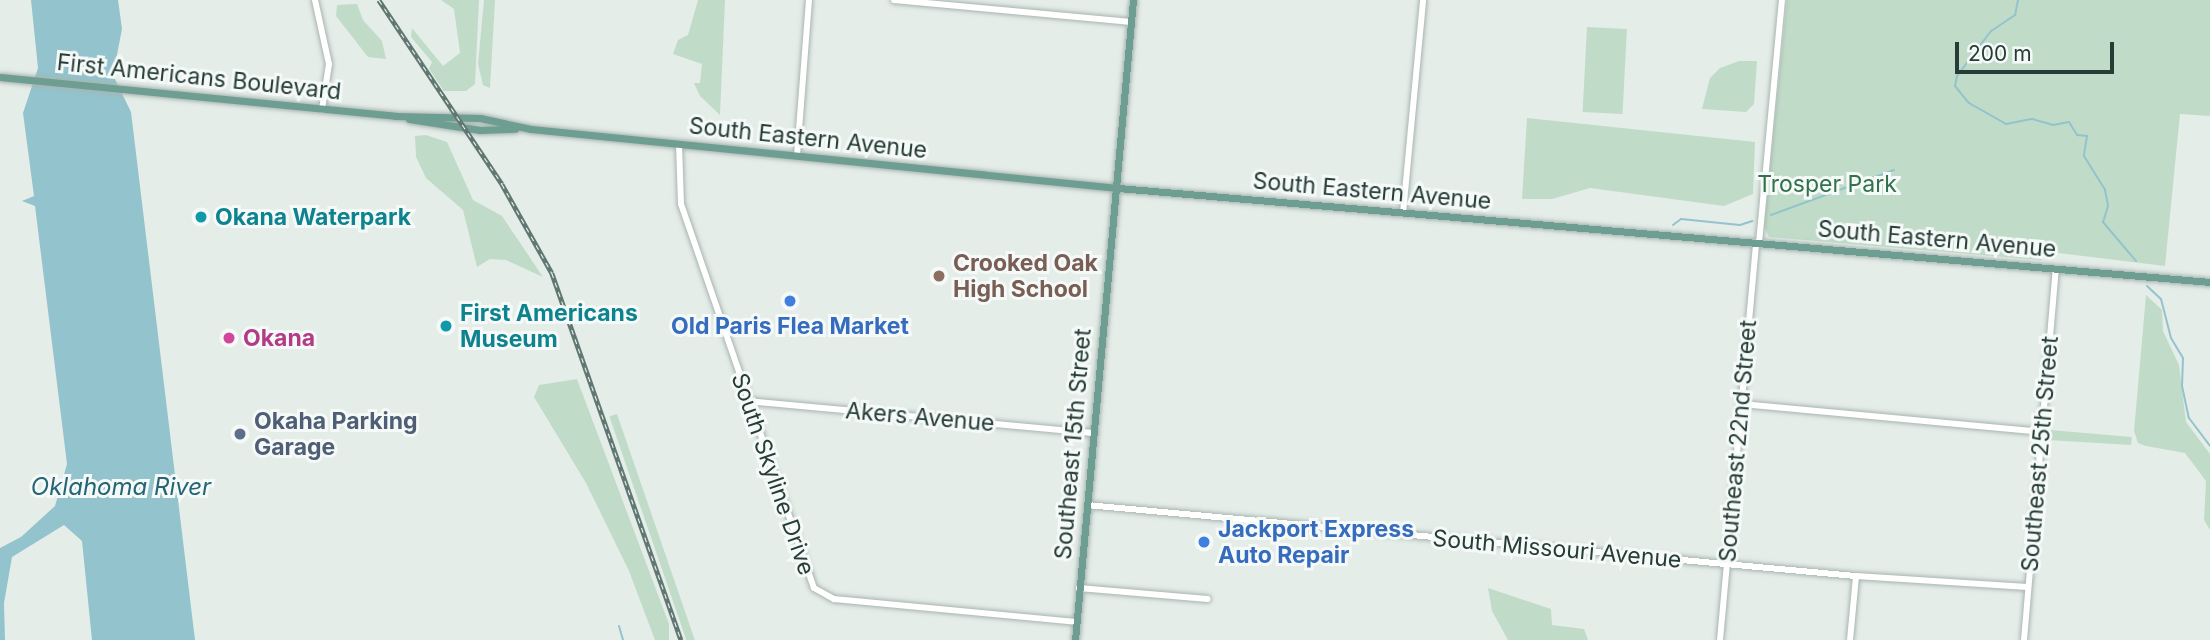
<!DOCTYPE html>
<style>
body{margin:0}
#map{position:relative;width:2210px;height:640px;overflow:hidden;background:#e5ede9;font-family:Inter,sans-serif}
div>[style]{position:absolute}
.green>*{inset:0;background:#c0dcc8;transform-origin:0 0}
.water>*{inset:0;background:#93c3cc}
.stream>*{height:2px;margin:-1px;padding:0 1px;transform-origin:1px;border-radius:1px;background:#93c3cc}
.roads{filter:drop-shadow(0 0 2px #a8b5b0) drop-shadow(0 0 2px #a8b5b0)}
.minor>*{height:6px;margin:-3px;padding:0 3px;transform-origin:3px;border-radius:3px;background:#fff}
.major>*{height:7px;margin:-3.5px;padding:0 3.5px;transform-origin:3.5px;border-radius:3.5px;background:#6e9e92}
.rail>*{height:4.5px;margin-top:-2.25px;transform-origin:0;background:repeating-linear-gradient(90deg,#f5f9f8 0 5px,#617872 0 10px);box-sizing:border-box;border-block:2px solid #617872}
.dots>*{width:19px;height:19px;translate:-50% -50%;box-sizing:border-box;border:4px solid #f5f9f8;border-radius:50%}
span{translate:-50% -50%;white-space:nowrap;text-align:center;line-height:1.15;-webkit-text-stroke:6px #f5f9f8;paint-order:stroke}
.street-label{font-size:23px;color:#263d37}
.park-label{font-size:23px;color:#33714c}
.culture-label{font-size:23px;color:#0d838f;font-weight:700}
.left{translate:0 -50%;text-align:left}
.education-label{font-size:23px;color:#785e54;font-weight:700}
.shop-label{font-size:23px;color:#366cbe;font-weight:700}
.hotel-label{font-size:23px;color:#b23c85;font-weight:700}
.service-label{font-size:23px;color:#4e5e75;font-weight:700}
.water-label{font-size:24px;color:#256674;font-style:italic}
.scale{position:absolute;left:1955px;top:42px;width:159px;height:32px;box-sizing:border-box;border:4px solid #263d37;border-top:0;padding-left:9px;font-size:21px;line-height:24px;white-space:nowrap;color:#263d37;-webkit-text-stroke:5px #f5f9f8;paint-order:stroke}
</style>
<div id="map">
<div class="green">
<div style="clip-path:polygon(441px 0,479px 0,475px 84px,466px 91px,444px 91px,429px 69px,432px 62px,411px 37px,412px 28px,443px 66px,460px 53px,454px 9px)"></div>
<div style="clip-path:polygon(484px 0,495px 0,490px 88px,483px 85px,478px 64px)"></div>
<div style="clip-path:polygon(698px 0,725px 0,720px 115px,700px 96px,694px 83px,700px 83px,702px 64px,673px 54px,678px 40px,688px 35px)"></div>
<div style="clip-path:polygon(1787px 0,2210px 0,2210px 116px,2180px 114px,2165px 266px,2050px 252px,2041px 260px,1769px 237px,1764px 227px)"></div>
<div style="clip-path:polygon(357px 4px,363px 20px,382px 41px,386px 59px,368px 57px,336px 16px,337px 5px)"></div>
<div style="left:1587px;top:27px;width:40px;height:85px;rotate:3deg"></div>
<div style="clip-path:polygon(1739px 61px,1757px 61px,1754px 104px,1746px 112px,1702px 109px,1710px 78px,1720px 68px)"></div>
<div style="clip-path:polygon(1527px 118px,1755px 142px,1753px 194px,1724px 206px,1590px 188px,1552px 199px,1522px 199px)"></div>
<div style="clip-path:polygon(426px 135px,447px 142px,473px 200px,502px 216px,543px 277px,506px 260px,490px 259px,477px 267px,463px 210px,426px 178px,416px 157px,415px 136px)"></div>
<div style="clip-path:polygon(2146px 295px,2162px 310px,2163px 331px,2179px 365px,2186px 422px,2210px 454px,2210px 530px,2204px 520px,2206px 481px,2185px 453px,2146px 446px,2138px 443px,2134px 431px)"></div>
<div style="clip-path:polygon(577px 379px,669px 624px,669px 640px,655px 640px,629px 571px,586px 483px,534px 397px,539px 385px)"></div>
<div style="left:617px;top:414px;width:239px;height:8px;rotate:71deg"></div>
<div style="clip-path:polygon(2050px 430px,2132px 437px,2131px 445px,2048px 440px)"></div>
<div style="clip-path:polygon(1488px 588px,1551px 609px,1552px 625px,1584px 629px,1588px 640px,1508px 640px,1492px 611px)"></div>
</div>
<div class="water">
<div style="clip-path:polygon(31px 0,118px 0,122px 29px,113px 75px,131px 112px,195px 640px,92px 640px,82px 541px,64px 525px,12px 557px,4px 603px,5px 640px,0 640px,0 548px,21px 537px,55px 506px,67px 464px,35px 206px,22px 201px,34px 196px,23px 113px,38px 68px)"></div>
</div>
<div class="stream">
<div style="left:2018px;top:0;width:15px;rotate:101deg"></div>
<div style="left:2015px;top:15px;width:29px;rotate:146deg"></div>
<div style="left:1991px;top:31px;width:56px;rotate:127.1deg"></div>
<div style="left:1957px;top:76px;width:10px;rotate:101deg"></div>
<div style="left:1955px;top:86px;width:22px;rotate:51deg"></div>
<div style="left:1969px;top:103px;width:43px;rotate:29.6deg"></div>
<div style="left:2006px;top:124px;width:26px;rotate:-11deg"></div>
<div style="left:2032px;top:119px;width:22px;rotate:16deg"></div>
<div style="left:2053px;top:125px;width:16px;rotate:-11deg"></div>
<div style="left:2069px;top:122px;width:15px;rotate:58deg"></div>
<div style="left:2077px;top:135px;width:10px;rotate:6deg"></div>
<div style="left:2087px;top:136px;width:20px;rotate:99deg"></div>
<div style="left:2084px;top:156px;width:40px;rotate:58deg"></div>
<div style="left:2105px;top:190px;width:16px;rotate:79deg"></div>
<div style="left:2108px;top:206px;width:17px;rotate:107deg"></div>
<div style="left:2103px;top:222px;width:51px;rotate:49.8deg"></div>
<div style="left:1771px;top:215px;width:131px;rotate:-20.1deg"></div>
<div style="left:1673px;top:225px;width:10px;rotate:-37deg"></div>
<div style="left:1681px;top:219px;width:59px;rotate:5.8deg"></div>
<div style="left:1740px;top:225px;width:13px;rotate:-18deg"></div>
<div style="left:2147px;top:286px;width:19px;rotate:43deg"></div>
<div style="left:2161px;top:299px;width:40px;rotate:75.6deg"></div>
<div style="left:2171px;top:338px;width:23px;rotate:59deg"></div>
<div style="left:2183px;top:358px;width:28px;rotate:92deg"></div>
<div style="left:2182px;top:386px;width:33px;rotate:78deg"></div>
<div style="left:2189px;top:418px;width:35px;rotate:53deg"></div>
<div style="left:619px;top:626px;width:15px;rotate:74deg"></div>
</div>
<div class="roads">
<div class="minor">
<div style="left:315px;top:0;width:66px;rotate:77.7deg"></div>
<div style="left:329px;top:64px;width:46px;rotate:98.8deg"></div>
<div style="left:894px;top:0;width:238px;rotate:5.3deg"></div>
<div style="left:679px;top:144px;width:60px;rotate:88.1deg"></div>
<div style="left:681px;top:204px;width:406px;rotate:70.9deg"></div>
<div style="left:814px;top:588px;width:23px;rotate:29deg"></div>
<div style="left:834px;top:599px;width:243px;rotate:5.4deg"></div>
<div style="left:797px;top:156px;width:156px;rotate:-85.6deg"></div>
<div style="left:1403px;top:213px;width:214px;rotate:-84.6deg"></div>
<div style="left:1759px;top:243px;width:244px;rotate:-84.6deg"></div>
<div style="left:747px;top:401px;width:347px;rotate:5.3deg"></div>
<div style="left:1742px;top:404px;width:302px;rotate:5.3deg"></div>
<div style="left:1087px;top:505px;width:772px;rotate:5.28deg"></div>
<div style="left:1856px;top:576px;width:172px;rotate:3.7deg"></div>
<div style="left:1079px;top:588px;width:129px;rotate:4.9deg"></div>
<div style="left:1720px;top:640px;width:399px;rotate:-84.8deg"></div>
<div style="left:1850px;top:640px;width:64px;rotate:-84.6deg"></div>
<div style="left:2024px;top:640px;width:372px;rotate:-85.1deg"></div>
</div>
<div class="major">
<div style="left:0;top:77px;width:397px;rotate:5.6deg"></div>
<div style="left:395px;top:116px;width:85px;rotate:1.3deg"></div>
<div style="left:480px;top:118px;width:52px;rotate:12.2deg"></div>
<div style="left:531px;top:129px;width:590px;rotate:5.74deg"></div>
<div style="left:1118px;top:188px;width:1096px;rotate:4.92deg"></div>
<div style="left:409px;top:119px;width:72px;rotate:8.8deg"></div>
<div style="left:480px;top:130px;width:35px;rotate:-2deg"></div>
<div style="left:1075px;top:640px;width:643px;rotate:-84.82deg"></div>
</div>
</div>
<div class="rail">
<div style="left:379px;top:0;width:221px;rotate:56.2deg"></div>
<div style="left:502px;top:184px;width:102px;rotate:60.7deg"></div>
<div style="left:552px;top:273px;width:389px;rotate:70.6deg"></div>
</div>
<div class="dots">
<div style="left:201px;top:217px;background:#0f9aa8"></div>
<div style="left:939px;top:276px;background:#8d6e63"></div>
<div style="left:790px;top:301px;background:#3f7fe0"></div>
<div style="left:446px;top:326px;background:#0f9aa8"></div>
<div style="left:229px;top:338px;background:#d1479c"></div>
<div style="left:240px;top:434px;background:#5c6f8a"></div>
<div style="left:1204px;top:542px;background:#3f7fe0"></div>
</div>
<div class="street-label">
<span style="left:199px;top:77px;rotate:6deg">First Americans Boulevard</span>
<span style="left:808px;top:138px;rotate:6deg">South Eastern Avenue</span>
<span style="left:1372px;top:191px;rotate:5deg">South Eastern Avenue</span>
<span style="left:1937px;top:239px;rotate:5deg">South Eastern Avenue</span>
<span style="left:920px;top:417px;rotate:5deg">Akers Avenue</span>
<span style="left:1738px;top:441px;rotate:-85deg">Southeast 22nd Street</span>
<span style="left:1073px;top:444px;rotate:-85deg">Southeast 15th Street</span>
<span style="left:2040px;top:454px;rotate:-85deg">Southeast 25th Street</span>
<span style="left:773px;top:474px;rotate:71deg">South Skyline Drive</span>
<span style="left:1557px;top:549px;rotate:5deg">South Missouri Avenue</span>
</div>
<div class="park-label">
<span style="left:1827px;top:184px">Trosper Park</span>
</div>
<div class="culture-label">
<span class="left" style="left:215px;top:217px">Okana Waterpark</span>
<span class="left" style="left:460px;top:326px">First Americans<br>Museum</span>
</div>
<div class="education-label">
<span class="left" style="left:953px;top:276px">Crooked Oak<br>High School</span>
</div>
<div class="shop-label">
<span style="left:790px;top:326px">Old Paris Flea Market</span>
<span class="left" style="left:1218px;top:542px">Jackport Express<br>Auto Repair</span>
</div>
<div class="hotel-label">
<span class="left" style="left:243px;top:338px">Okana</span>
</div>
<div class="service-label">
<span class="left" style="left:254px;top:434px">Okaha Parking<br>Garage</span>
</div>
<div class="water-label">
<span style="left:121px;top:487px">Oklahoma River</span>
</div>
<div class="scale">200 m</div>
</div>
